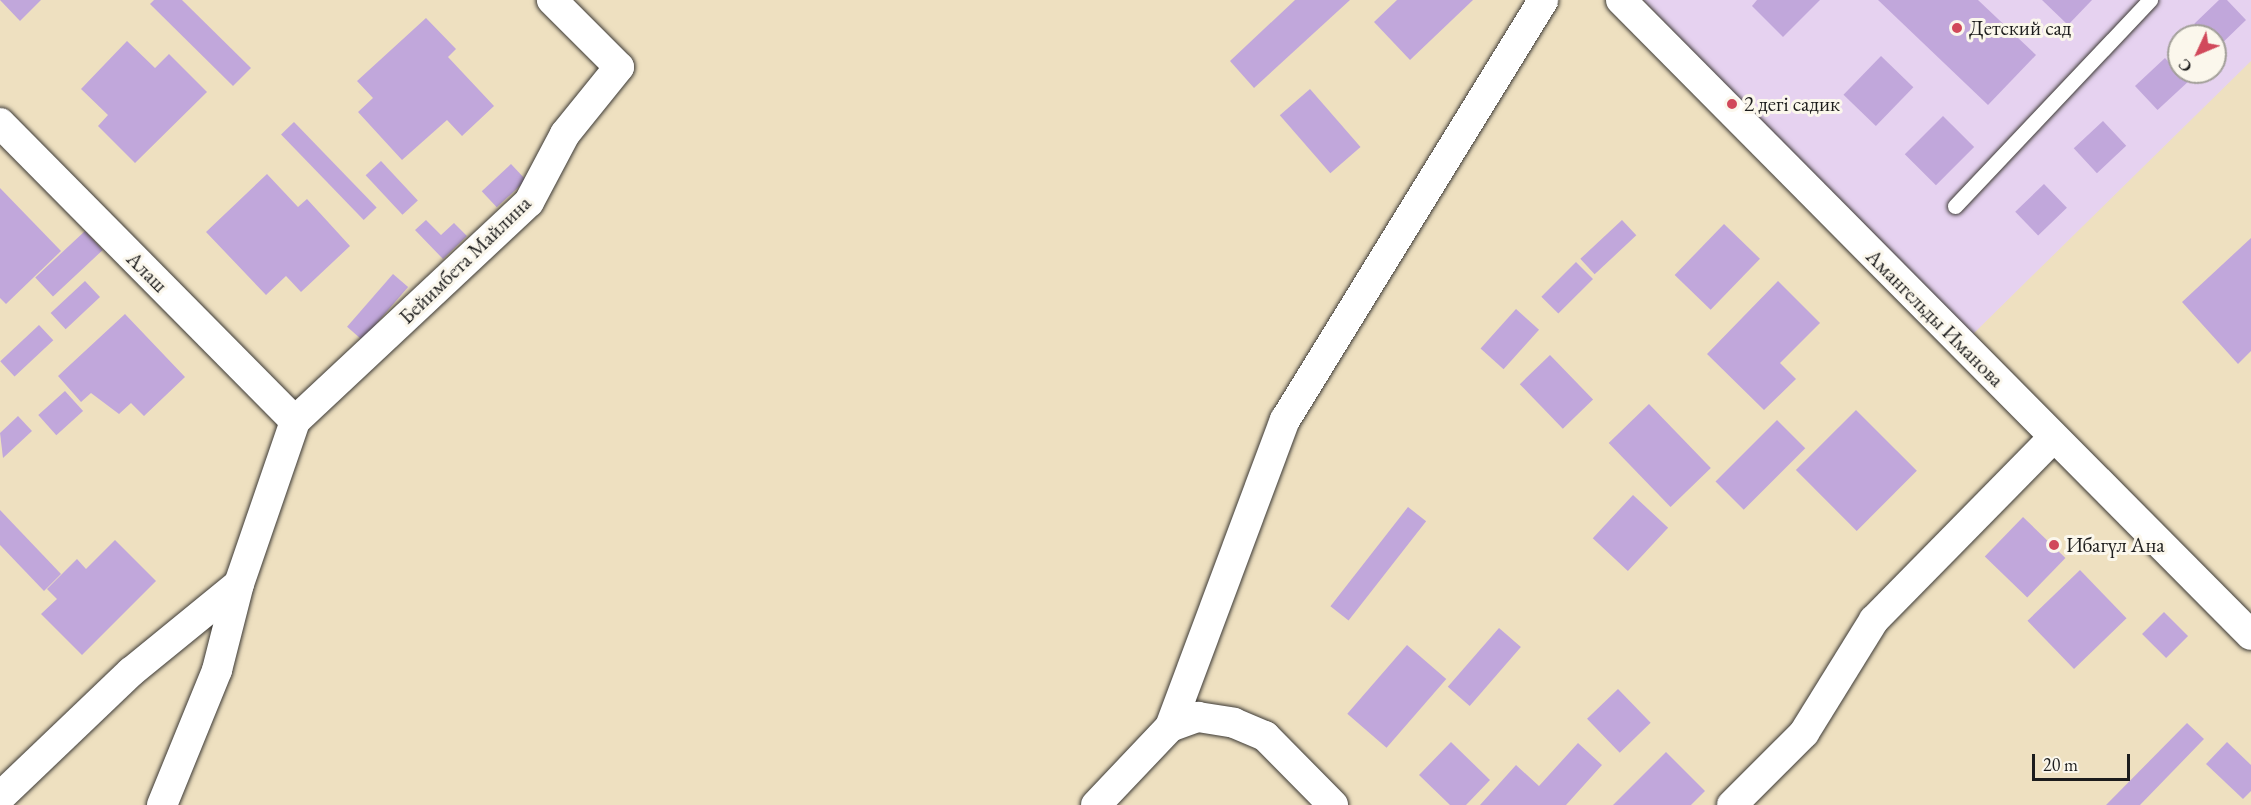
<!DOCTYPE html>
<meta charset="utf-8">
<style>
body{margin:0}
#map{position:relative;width:2251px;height:805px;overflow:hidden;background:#eee0c0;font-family:"EB Garamond",serif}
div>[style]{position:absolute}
.built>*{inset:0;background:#e6d2f0}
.building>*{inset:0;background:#c1a7db;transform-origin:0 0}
.roads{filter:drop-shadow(0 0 2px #3c3935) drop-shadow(0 0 2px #3c3935)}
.service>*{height:15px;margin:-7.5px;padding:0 7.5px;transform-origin:7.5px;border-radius:7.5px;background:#fff}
.minor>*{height:30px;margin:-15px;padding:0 15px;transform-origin:15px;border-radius:15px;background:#fff}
.dots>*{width:16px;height:16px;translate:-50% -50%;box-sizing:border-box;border:3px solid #fbf7ec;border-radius:50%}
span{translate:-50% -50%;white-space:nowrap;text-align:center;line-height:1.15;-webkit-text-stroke:6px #fbf7ec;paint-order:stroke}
.poi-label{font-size:21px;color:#1c1c1c}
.left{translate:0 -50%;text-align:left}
.street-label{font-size:21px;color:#1c1c1c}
.north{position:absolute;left:2167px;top:24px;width:60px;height:60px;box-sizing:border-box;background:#fbf7ec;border:2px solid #a29f99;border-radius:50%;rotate:226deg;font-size:16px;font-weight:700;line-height:24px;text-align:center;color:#1c1c1c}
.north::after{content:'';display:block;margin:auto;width:21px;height:27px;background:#d1495b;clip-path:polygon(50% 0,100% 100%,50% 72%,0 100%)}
.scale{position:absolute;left:2032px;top:754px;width:98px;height:27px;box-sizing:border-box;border:3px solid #1c1c1c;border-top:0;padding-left:8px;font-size:18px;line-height:21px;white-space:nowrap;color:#1c1c1c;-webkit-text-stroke:4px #fbf7ec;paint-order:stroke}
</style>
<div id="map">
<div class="built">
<div style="clip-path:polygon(evenodd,1643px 0,2251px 0,2251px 61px,1971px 336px,1643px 0,2179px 36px,2215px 36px,2215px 72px,2179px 72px,2179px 36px)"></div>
</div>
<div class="building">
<div style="clip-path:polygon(0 0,41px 0,20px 21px)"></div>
<div style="clip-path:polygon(154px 0,182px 0,251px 68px,233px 86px,150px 4px)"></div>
<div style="clip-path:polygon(1295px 0,1350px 0,1254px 88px,1230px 61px)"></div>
<div style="clip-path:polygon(1397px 0,1473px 0,1410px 60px,1374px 22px)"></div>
<div style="clip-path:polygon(1757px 0,1820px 0,1783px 37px,1752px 6px)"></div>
<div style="clip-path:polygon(1878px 0,1978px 0,2036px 55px,1988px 105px)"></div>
<div style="clip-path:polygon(2042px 0,2092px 0,2068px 25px)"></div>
<div style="clip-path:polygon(2219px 0,2227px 0,2246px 20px,2217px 48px,2215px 36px,2205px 36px,2194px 24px)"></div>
<div style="clip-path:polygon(426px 18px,456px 49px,448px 57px,494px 106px,462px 136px,447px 120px,402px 160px,358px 112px,373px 98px,357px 81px)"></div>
<div style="clip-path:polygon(127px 41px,155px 68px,169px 54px,207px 92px,135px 163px,98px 126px,108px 115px,81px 89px)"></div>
<div style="left:1881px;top:56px;width:45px;height:54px;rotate:44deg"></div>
<div style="left:2165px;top:58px;width:33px;height:41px;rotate:47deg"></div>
<div style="left:1310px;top:89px;width:77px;height:40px;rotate:49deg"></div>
<div style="left:1943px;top:116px;width:44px;height:54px;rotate:45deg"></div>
<div style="left:2103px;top:121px;width:34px;height:40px;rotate:47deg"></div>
<div style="left:294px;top:122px;width:119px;height:18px;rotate:46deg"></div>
<div style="left:381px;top:161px;width:54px;height:21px;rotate:47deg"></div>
<div style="left:511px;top:164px;width:22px;height:40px;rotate:47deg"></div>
<div style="clip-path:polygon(267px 174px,298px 207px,307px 199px,350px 246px,301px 292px,286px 276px,266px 295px,206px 232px)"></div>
<div style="left:2044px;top:184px;width:33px;height:40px;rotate:46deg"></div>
<div style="clip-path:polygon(0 188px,61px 251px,6px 304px,0 298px)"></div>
<div style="clip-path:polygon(426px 220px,441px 235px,454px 223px,467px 236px,443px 259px,415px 230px)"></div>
<div style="left:1622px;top:220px;width:21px;height:57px;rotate:47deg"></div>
<div style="left:1724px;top:224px;width:50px;height:71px;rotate:44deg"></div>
<div style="left:85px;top:231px;width:26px;height:68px;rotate:47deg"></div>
<div style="clip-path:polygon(2251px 238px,2251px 351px,2238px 364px,2182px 302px)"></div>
<div style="left:1576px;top:262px;width:24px;height:49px;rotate:45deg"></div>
<div style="left:393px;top:274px;width:20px;height:70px;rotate:41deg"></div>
<div style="left:85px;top:281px;width:22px;height:47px;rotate:47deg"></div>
<div style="clip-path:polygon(1778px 281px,1820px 323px,1780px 363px,1796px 379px,1764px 410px,1707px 354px)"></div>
<div style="left:1516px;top:309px;width:31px;height:53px;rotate:42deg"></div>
<div style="clip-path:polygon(125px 314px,185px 377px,144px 416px,131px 403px,119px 414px,91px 393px,81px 402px,58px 376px)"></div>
<div style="left:39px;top:325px;width:21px;height:53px;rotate:47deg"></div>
<div style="left:1550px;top:355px;width:62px;height:42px;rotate:46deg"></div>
<div style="left:65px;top:391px;width:27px;height:36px;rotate:48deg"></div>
<div style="left:1649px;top:404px;width:89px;height:56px;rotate:46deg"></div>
<div style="left:1856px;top:410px;width:86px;height:85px;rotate:45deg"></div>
<div style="clip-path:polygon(18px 416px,32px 431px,3px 458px,0 433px)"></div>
<div style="left:1777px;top:420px;width:40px;height:87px;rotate:45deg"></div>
<div style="left:1633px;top:495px;width:48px;height:59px;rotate:43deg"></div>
<div style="left:1408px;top:507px;width:23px;height:126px;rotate:38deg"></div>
<div style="clip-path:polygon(0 510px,61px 574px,44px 591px,0 545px)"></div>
<div style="left:2023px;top:517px;width:59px;height:55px;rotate:44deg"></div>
<div style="clip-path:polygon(115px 540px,156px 581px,82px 655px,41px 614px,57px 599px,47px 589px,77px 559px,86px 569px)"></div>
<div style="left:2080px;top:570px;width:67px;height:73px;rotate:46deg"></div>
<div style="left:2164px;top:612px;width:34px;height:31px;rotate:45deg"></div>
<div style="left:1499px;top:628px;width:29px;height:78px;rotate:41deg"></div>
<div style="left:1407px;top:645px;width:52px;height:91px;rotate:41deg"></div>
<div style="left:1618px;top:689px;width:47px;height:43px;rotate:46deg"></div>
<div style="clip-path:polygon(2187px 723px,2204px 739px,2140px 805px,2106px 805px)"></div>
<div style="clip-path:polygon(1451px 742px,1490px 780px,1466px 805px,1450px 805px,1419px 775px)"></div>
<div style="clip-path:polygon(2227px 742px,2251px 765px,2251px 791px,2243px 799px,2206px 764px)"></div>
<div style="clip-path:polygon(1578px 743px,1602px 765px,1566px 805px,1480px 805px,1516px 765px,1539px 786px)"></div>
<div style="clip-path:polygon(1666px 752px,1705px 791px,1691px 805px,1613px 805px)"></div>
</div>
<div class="roads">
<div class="service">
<div style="left:1955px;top:206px;width:284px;rotate:-46.6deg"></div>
</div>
<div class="minor">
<div style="left:1621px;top:0;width:894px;rotate:45.23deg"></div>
<div style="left:0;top:123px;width:419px;rotate:45.3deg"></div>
<div style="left:1170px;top:727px;width:30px;rotate:-20deg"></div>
<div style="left:1198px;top:717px;width:36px;rotate:9deg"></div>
<div style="left:1234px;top:723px;width:34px;rotate:23deg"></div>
<div style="left:1265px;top:736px;width:97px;rotate:45.4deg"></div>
<div style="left:0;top:797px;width:181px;rotate:-43.7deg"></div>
<div style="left:131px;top:672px;width:139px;rotate:-39.2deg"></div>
<div style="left:162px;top:805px;width:146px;rotate:-67.8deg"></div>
<div style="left:217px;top:670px;width:89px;rotate:-75.7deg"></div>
<div style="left:239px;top:584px;width:172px;rotate:-71deg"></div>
<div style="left:295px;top:421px;width:320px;rotate:-43.1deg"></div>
<div style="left:529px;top:202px;width:77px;rotate:-62.1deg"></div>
<div style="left:565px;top:134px;width:86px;rotate:-51.1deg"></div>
<div style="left:619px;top:67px;width:95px;rotate:-135deg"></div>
<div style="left:1096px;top:805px;width:108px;rotate:-46.5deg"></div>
<div style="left:1170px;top:727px;width:328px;rotate:-69.5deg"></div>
<div style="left:1285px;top:420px;width:493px;rotate:-58.4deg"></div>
<div style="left:1732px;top:805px;width:102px;rotate:-45deg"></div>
<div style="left:1804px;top:733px;width:133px;rotate:-58.2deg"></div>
<div style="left:1874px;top:620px;width:255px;rotate:-45.5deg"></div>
</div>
</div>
<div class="dots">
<div style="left:1957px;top:28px;background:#d1495b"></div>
<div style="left:1732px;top:104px;background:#d1495b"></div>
<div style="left:2054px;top:545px;background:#d1495b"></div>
</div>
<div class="poi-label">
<span class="left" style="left:1969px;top:28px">Детский сад</span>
<span class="left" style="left:1744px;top:104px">2 дегі садик</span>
<span class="left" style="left:2066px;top:545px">Ибагүл Ана</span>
</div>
<div class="street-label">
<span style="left:465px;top:260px;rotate:-44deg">Бейимбета Майлина</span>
<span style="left:147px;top:272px;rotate:45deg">Алаш</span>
<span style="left:1935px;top:318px;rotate:45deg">Амангельды Иманова</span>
</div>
<div class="north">С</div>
<div class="scale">20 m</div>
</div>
